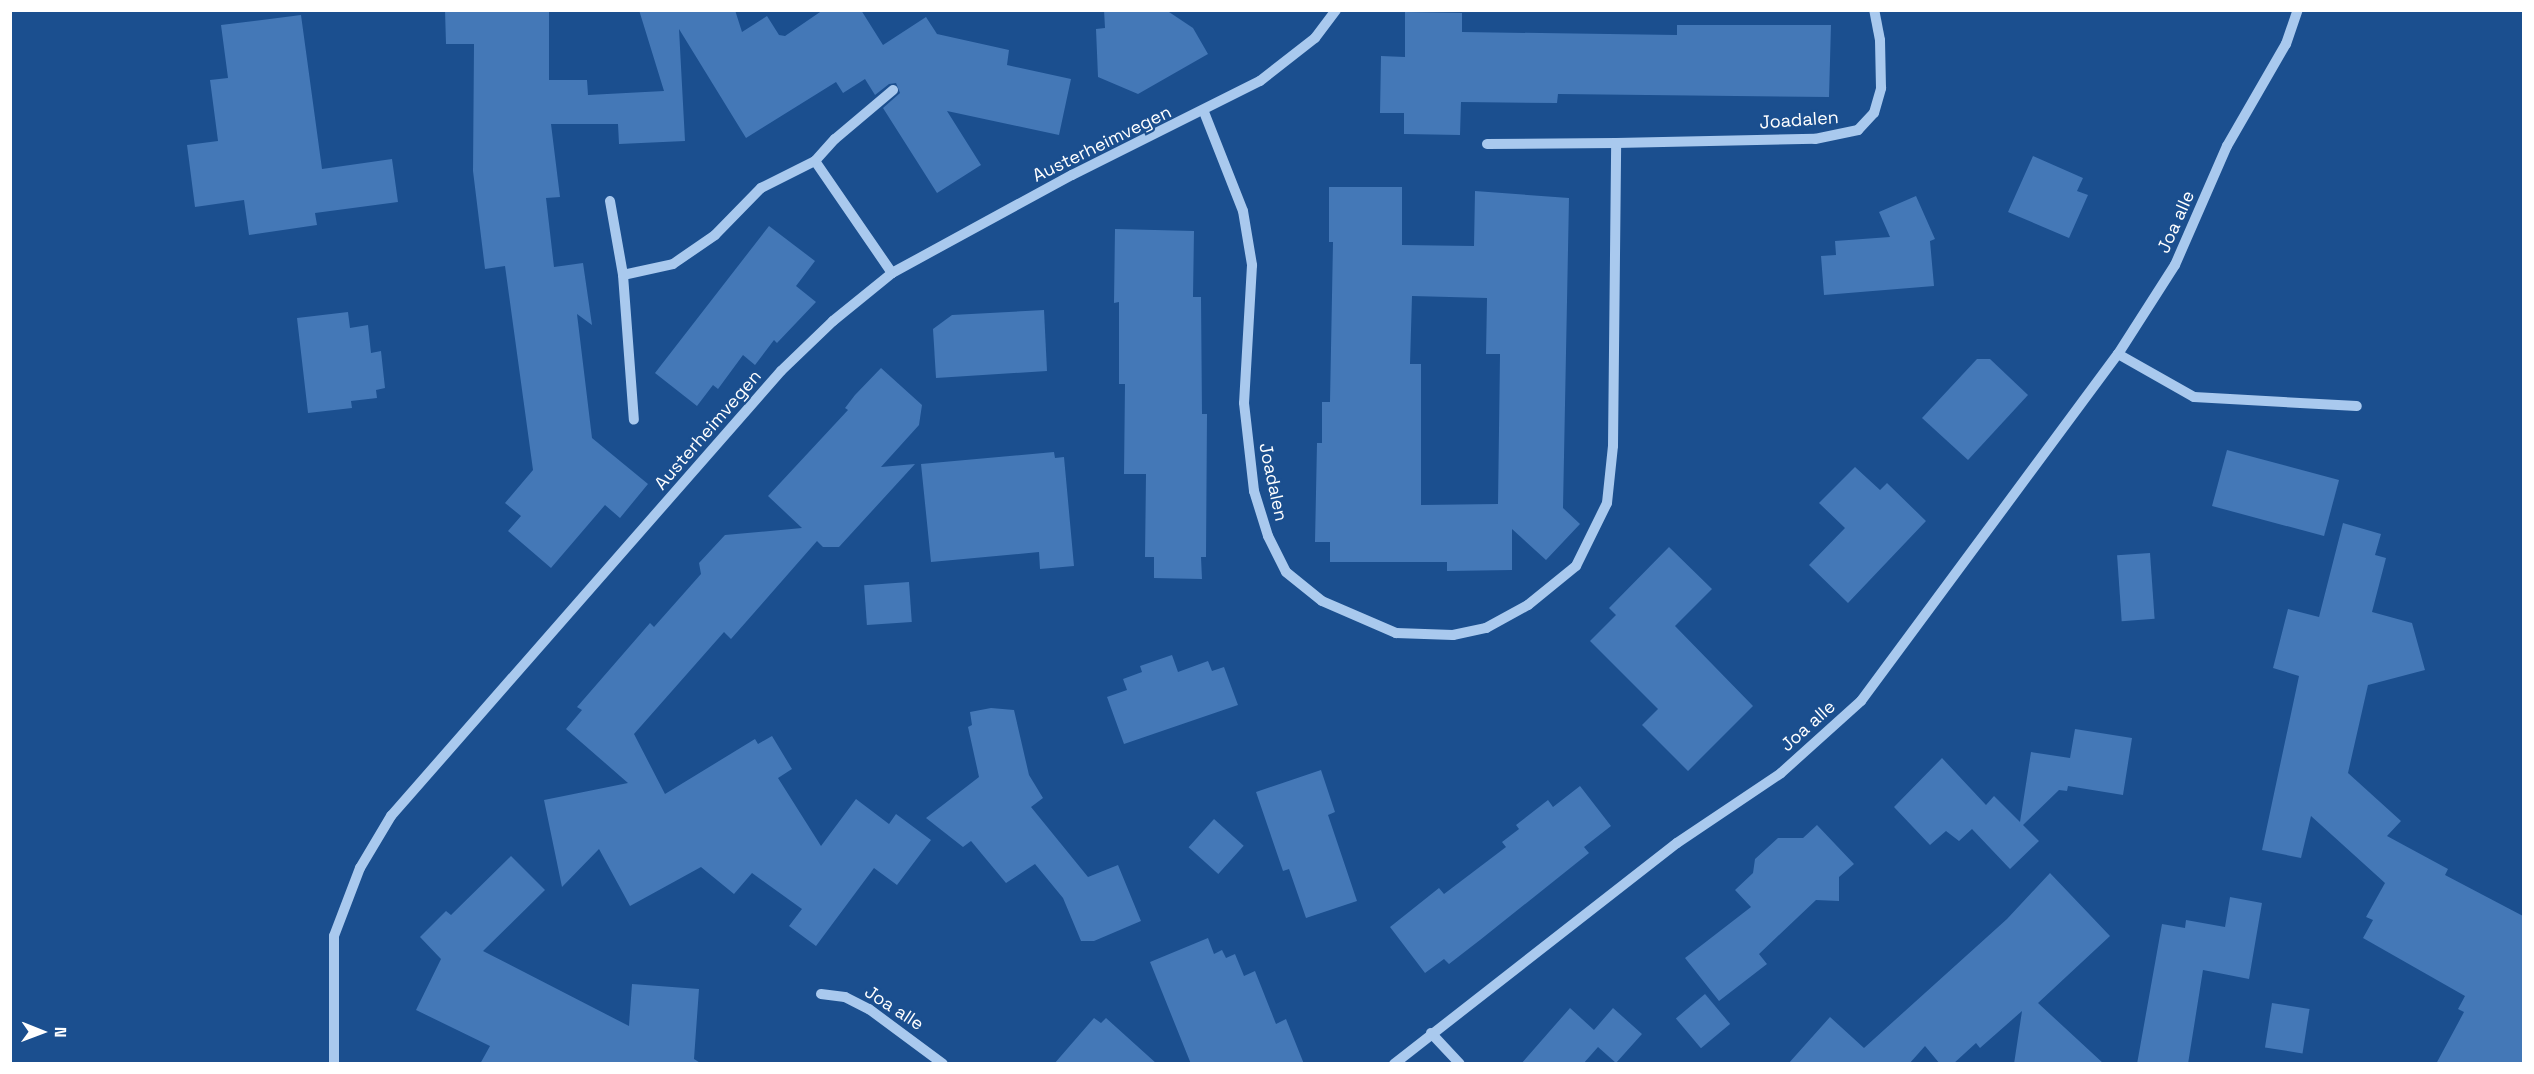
<!DOCTYPE html>
<style>
body{margin:0}
#map{position:relative;width:2534px;height:1074px;overflow:hidden;background:#1b4f8f;font-family:"Space Grotesk",sans-serif}
div>[style]{position:absolute}
.building>*{inset:0;background:#4478b7;transform-origin:0 0}
.minor>*{height:10px;margin:-5px;padding:0 5px;transform-origin:5px;border-radius:5px;background:#a9c9ee}
span{translate:-50% -50%;white-space:nowrap;text-align:center;line-height:1.15;-webkit-text-stroke:4.5px #1b4f8f;paint-order:stroke}
.street-label{font-size:18px;color:#fff}
.frame{position:absolute;inset:0;border:12px solid #fff;pointer-events:none}
.north{position:absolute;left:12px;top:1002px;width:60px;height:60px;-webkit-text-stroke:4px #1b4f8f;paint-order:stroke;rotate:91deg;font-size:16px;font-weight:700;line-height:24px;text-align:center;color:#fff}
.north::after{content:'';display:block;margin:auto;width:21px;height:27px;background:#fff;clip-path:polygon(50% 0,100% 100%,50% 72%,0 100%)}
</style>
<div id="map">
<div class="building">
<div style="clip-path:polygon(445px 10px,549px 10px,549px 80px,587px 80px,588px 95px,664px 91px,639px 10px,735px 10px,742px 32px,767px 16px,779px 35px,785px 36px,823px 10px,861px 10px,883px 45px,926px 17px,937px 34px,1009px 50px,1007px 65px,1071px 79px,1059px 135px,947px 111px,981px 165px,937px 193px,883px 108px,900px 93px,896px 83px,889px 84px,875px 95px,865px 79px,843px 93px,836px 82px,746px 138px,679px 29px,685px 141px,619px 144px,618px 124px,551px 124px,560px 197px,546px 198px,554px 267px,583px 263px,592px 325px,577px 314px,592px 438px,648px 484px,620px 518px,605px 505px,551px 568px,508px 531px,521px 516px,505px 503px,533px 470px,505px 266px,485px 269px,473px 171px,474px 44px,446px 44px)"></div>
<div style="clip-path:polygon(1104px 10px,1166px 10px,1193px 28px,1208px 54px,1138px 94px,1098px 77px,1096px 29px,1105px 28px)"></div>
<div style="clip-path:polygon(1405px 12px,1462px 13px,1462px 32px,1677px 35px,1677px 25px,1831px 25px,1829px 97px,1558px 94px,1557px 103px,1461px 102px,1460px 135px,1404px 134px,1404px 113px,1380px 113px,1381px 56px,1405px 57px)"></div>
<div style="clip-path:polygon(301px 15px,322px 169px,392px 159px,398px 202px,315px 213px,317px 225px,249px 235px,244px 200px,195px 207px,187px 145px,218px 141px,210px 80px,228px 78px,221px 25px)"></div>
<div style="clip-path:polygon(2033px 156px,2083px 178px,2077px 191px,2088px 195px,2069px 238px,2008px 212px)"></div>
<div style="clip-path:polygon(evenodd,1329px 187px,1402px 187px,1402px 245px,1474px 246px,1475px 191px,1569px 198px,1563px 508px,1580px 524px,1546px 560px,1512px 529px,1512px 570px,1447px 571px,1447px 562px,1330px 562px,1330px 542px,1315px 542px,1317px 443px,1322px 443px,1322px 402px,1330px 402px,1333px 242px,1329px 242px,1329px 187px,1412px 296px,1487px 298px,1486px 354px,1500px 354px,1498px 504px,1421px 505px,1421px 364px,1410px 364px,1412px 296px)"></div>
<div style="clip-path:polygon(1916px 196px,1935px 239px,1930px 241px,1934px 286px,1824px 295px,1821px 256px,1836px 255px,1835px 241px,1890px 237px,1879px 212px)"></div>
<div style="clip-path:polygon(769px 226px,815px 261px,796px 286px,816px 302px,777px 343px,774px 340px,755px 365px,743px 355px,718px 389px,713px 385px,697px 406px,655px 373px)"></div>
<div style="clip-path:polygon(1115px 229px,1194px 231px,1193px 297px,1201px 297px,1202px 414px,1207px 414px,1206px 557px,1201px 557px,1202px 579px,1154px 578px,1154px 557px,1145px 557px,1146px 474px,1124px 474px,1125px 384px,1119px 384px,1119px 302px,1114px 303px)"></div>
<div style="clip-path:polygon(1044px 310px,1047px 371px,936px 378px,933px 329px,952px 315px)"></div>
<div style="clip-path:polygon(348px 312px,350px 328px,368px 325px,371px 353px,381px 351px,385px 388px,376px 390px,377px 398px,351px 401px,352px 408px,308px 413px,297px 318px)"></div>
<div style="clip-path:polygon(1977px 359px,1990px 359px,2028px 395px,1968px 460px,1922px 418px)"></div>
<div style="clip-path:polygon(881px 368px,922px 405px,919px 425px,881px 467px,915px 464px,839px 547px,823px 547px,817px 541px,731px 639px,724px 632px,634px 734px,665px 794px,755px 739px,758px 744px,772px 736px,792px 769px,778px 778px,821px 846px,856px 799px,889px 824px,896px 814px,931px 840px,897px 885px,874px 868px,816px 946px,789px 926px,802px 909px,752px 873px,734px 894px,701px 867px,630px 906px,599px 849px,562px 887px,544px 800px,628px 783px,566px 729px,582px 710px,577px 707px,650px 623px,654px 627px,701px 574px,699px 563px,725px 535px,802px 528px,768px 496px,848px 410px,845px 408px,855px 395px)"></div>
<div style="left:2227px;top:450px;width:116px;height:58px;rotate:15deg"></div>
<div style="clip-path:polygon(1054px 452px,1055px 458px,1064px 457px,1074px 566px,1040px 569px,1039px 552px,931px 562px,921px 464px)"></div>
<div style="clip-path:polygon(1855px 467px,1880px 490px,1887px 483px,1926px 521px,1848px 603px,1809px 565px,1845px 528px,1819px 503px)"></div>
<div style="clip-path:polygon(2343px 523px,2381px 534px,2375px 555px,2386px 558px,2372px 612px,2412px 623px,2425px 670px,2368px 685px,2348px 773px,2401px 821px,2387px 836px,2448px 869px,2445px 875px,2523px 916px,2523px 1064px,2436px 1064px,2464px 1012px,2458px 1009px,2465px 996px,2363px 938px,2373px 920px,2366px 917px,2385px 883px,2311px 816px,2301px 858px,2262px 850px,2299px 676px,2273px 668px,2288px 609px,2319px 617px)"></div>
<div style="clip-path:polygon(1669px 547px,1712px 589px,1675px 626px,1753px 706px,1688px 771px,1642px 725px,1658px 709px,1590px 641px,1616px 615px,1609px 608px)"></div>
<div style="left:2150px;top:553px;width:66px;height:33px;rotate:86deg"></div>
<div style="left:909px;top:582px;width:40px;height:45px;rotate:86deg"></div>
<div style="clip-path:polygon(1172px 655px,1178px 672px,1208px 661px,1212px 671px,1224px 667px,1238px 705px,1124px 744px,1107px 697px,1127px 690px,1123px 679px,1142px 672px,1140px 666px)"></div>
<div style="clip-path:polygon(991px 708px,1014px 710px,1029px 775px,1043px 798px,1031px 807px,1088px 877px,1118px 865px,1141px 921px,1094px 941px,1081px 941px,1063px 898px,1035px 864px,1006px 883px,971px 841px,963px 847px,926px 818px,979px 777px,968px 727px,972px 725px,970px 712px)"></div>
<div style="clip-path:polygon(2075px 729px,2132px 738px,2123px 795px,2068px 786px,2067px 791px,2059px 790px,2023px 825px,2039px 841px,2010px 869px,1972px 829px,1959px 841px,1946px 831px,1930px 845px,1894px 807px,1942px 758px,1986px 805px,1994px 796px,2020px 822px,2031px 752px,2070px 758px)"></div>
<div style="clip-path:polygon(1321px 770px,1335px 812px,1328px 815px,1357px 901px,1306px 918px,1289px 869px,1283px 871px,1256px 792px)"></div>
<div style="clip-path:polygon(1580px 786px,1611px 826px,1584px 847px,1589px 853px,1480px 940px,1449px 964px,1444px 959px,1425px 973px,1390px 927px,1439px 888px,1444px 894px,1506px 847px,1502px 842px,1519px 829px,1516px 825px,1548px 800px,1553px 807px)"></div>
<div style="left:1214px;top:819px;width:40px;height:38px;rotate:42deg"></div>
<div style="clip-path:polygon(1817px 825px,1854px 864px,1839px 877px,1839px 901px,1816px 900px,1759px 954px,1767px 964px,1719px 1001px,1685px 958px,1751px 907px,1735px 890px,1753px 873px,1755px 859px,1778px 838px,1803px 838px)"></div>
<div style="clip-path:polygon(511px 856px,545px 890px,483px 951px,629px 1026px,632px 984px,699px 989px,694px 1059px,702px 1064px,480px 1064px,490px 1046px,416px 1010px,441px 959px,420px 937px,446px 911px,451px 915px)"></div>
<div style="clip-path:polygon(2050px 873px,2110px 936px,2038px 1003px,2104px 1064px,2014px 1064px,2022px 1011px,1980px 1048px,1976px 1043px,1953px 1064px,1940px 1064px,1925px 1046px,1909px 1064px,1788px 1064px,1830px 1017px,1864px 1048px,2007px 919px)"></div>
<div style="clip-path:polygon(2230px 897px,2262px 903px,2249px 979px,2203px 970px,2188px 1064px,2137px 1064px,2162px 924px,2185px 928px,2186px 920px,2225px 927px)"></div>
<div style="clip-path:polygon(1208px 938px,1214px 954px,1222px 950px,1226px 958px,1235px 954px,1244px 976px,1255px 971px,1276px 1024px,1286px 1019px,1304px 1064px,1191px 1064px,1150px 962px)"></div>
<div style="left:1705px;top:994px;width:39px;height:38px;rotate:50deg"></div>
<div style="left:2272px;top:1003px;width:38px;height:45px;rotate:9deg"></div>
<div style="clip-path:polygon(1570px 1008px,1594px 1030px,1613px 1008px,1642px 1034px,1616px 1063px,1598px 1047px,1583px 1064px,1521px 1064px)"></div>
<div style="clip-path:polygon(1094px 1018px,1101px 1023px,1106px 1018px,1157px 1064px,1054px 1064px)"></div>
</div>
<div class="minor">
<div style="left:1204px;top:112px;width:106px;rotate:68.5deg"></div>
<div style="left:1243px;top:211px;width:55px;rotate:80.5deg"></div>
<div style="left:1252px;top:265px;width:138px;rotate:93.3deg"></div>
<div style="left:1244px;top:403px;width:89px;rotate:83.5deg"></div>
<div style="left:1254px;top:491px;width:47px;rotate:72.7deg"></div>
<div style="left:1268px;top:536px;width:40px;rotate:63.4deg"></div>
<div style="left:1286px;top:572px;width:46px;rotate:38.9deg"></div>
<div style="left:1322px;top:601px;width:81px;rotate:23.4deg"></div>
<div style="left:1396px;top:633px;width:57px;rotate:2deg"></div>
<div style="left:1453px;top:635px;width:34px;rotate:-12deg"></div>
<div style="left:1486px;top:628px;width:48px;rotate:-28.7deg"></div>
<div style="left:1528px;top:605px;width:62px;rotate:-39.1deg"></div>
<div style="left:1576px;top:566px;width:70px;rotate:-63.8deg"></div>
<div style="left:1607px;top:503px;width:57px;rotate:-84deg"></div>
<div style="left:1613px;top:446px;width:303px;rotate:-89.4deg"></div>
<div style="left:1616px;top:143px;width:199px;rotate:-1.2deg"></div>
<div style="left:1815px;top:139px;width:44px;rotate:-11.8deg"></div>
<div style="left:1858px;top:130px;width:23px;rotate:-47deg"></div>
<div style="left:1874px;top:113px;width:26px;rotate:-74deg"></div>
<div style="left:1881px;top:88px;width:48px;rotate:-91.2deg"></div>
<div style="left:1880px;top:40px;width:31px;rotate:-101deg"></div>
<div style="left:1487px;top:144px;width:129px;rotate:-0.4deg"></div>
<div style="left:815px;top:161px;width:30px;rotate:-48deg"></div>
<div style="left:835px;top:139px;width:76px;rotate:-40.2deg"></div>
<div style="left:610px;top:201px;width:75px;rotate:80deg"></div>
<div style="left:623px;top:275px;width:145px;rotate:85.7deg"></div>
<div style="left:623px;top:275px;width:51px;rotate:-12.4deg"></div>
<div style="left:673px;top:264px;width:51px;rotate:-34.6deg"></div>
<div style="left:715px;top:235px;width:66px;rotate:-45.6deg"></div>
<div style="left:761px;top:188px;width:60px;rotate:-26.6deg"></div>
<div style="left:815px;top:161px;width:136px;rotate:55.5deg"></div>
<div style="left:2118px;top:354px;width:87px;rotate:29.5deg"></div>
<div style="left:2194px;top:397px;width:163px;rotate:3.2deg"></div>
<div style="left:821px;top:994px;width:24px;rotate:7deg"></div>
<div style="left:845px;top:997px;width:27px;rotate:27deg"></div>
<div style="left:869px;top:1009px;width:92px;rotate:36.6deg"></div>
<div style="left:1431px;top:1033px;width:42px;rotate:46.9deg"></div>
<div style="left:334px;top:1064px;width:128px;rotate:-90deg"></div>
<div style="left:334px;top:936px;width:73px;rotate:-69.1deg"></div>
<div style="left:360px;top:868px;width:61px;rotate:-59.2deg"></div>
<div style="left:391px;top:816px;width:592px;rotate:-48.77deg"></div>
<div style="left:781px;top:371px;width:72px;rotate:-43.9deg"></div>
<div style="left:833px;top:321px;width:76px;rotate:-39.1deg"></div>
<div style="left:892px;top:273px;width:205px;rotate:-28.6deg"></div>
<div style="left:1072px;top:175px;width:210px;rotate:-26.6deg"></div>
<div style="left:1260px;top:81px;width:70px;rotate:-38deg"></div>
<div style="left:1315px;top:38px;width:35px;rotate:-53deg"></div>
<div style="left:1394px;top:1064px;width:359px;rotate:-38deg"></div>
<div style="left:1677px;top:843px;width:125px;rotate:-33.9deg"></div>
<div style="left:1781px;top:773px;width:108px;rotate:-42deg"></div>
<div style="left:1861px;top:701px;width:432px;rotate:-53.5deg"></div>
<div style="left:2118px;top:354px;width:106px;rotate:-57.4deg"></div>
<div style="left:2175px;top:265px;width:130px;rotate:-66.4deg"></div>
<div style="left:2227px;top:146px;width:118px;rotate:-60deg"></div>
<div style="left:2286px;top:44px;width:36px;rotate:-71deg"></div>
</div>
<div class="street-label">
<span style="left:1799px;top:120px;rotate:-4deg">Joadalen</span>
<span style="left:1102px;top:144px;rotate:-26deg">Austerheimvegen</span>
<span style="left:2176px;top:222px;rotate:-66deg">Joa alle</span>
<span style="left:708px;top:430px;rotate:-49deg">Austerheimvegen</span>
<span style="left:1273px;top:482px;rotate:78deg">Joadalen</span>
<span style="left:1808px;top:726px;rotate:-42deg">Joa alle</span>
<span style="left:894px;top:1008px;rotate:33deg">Joa alle</span>
</div>
<div class="frame"></div>
<div class="north">N</div>
</div>
